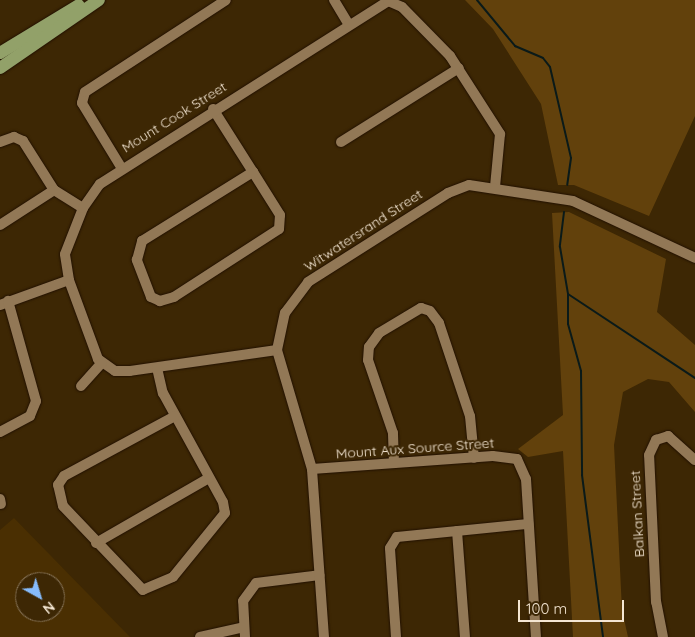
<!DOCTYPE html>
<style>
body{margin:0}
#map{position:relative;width:695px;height:637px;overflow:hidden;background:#3d2704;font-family:Quicksand,sans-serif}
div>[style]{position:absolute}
.built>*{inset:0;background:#4a2f02}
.green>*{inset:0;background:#62410c}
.stream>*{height:2px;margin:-1px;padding:0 1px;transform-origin:1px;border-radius:1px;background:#0a1a19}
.roads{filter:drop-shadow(0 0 1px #211000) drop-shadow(0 0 1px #211000)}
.minor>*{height:10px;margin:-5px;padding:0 5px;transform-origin:5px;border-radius:5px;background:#927856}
.major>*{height:12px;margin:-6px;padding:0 6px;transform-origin:6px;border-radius:6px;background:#92a169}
span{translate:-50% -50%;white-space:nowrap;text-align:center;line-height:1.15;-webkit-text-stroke:4px #3d2704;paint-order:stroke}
.street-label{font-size:14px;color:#f4e6d3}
.north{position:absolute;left:15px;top:572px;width:50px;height:50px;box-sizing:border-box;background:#3d2704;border:1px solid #867357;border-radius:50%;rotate:141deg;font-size:14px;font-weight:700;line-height:20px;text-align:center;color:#f4e6d3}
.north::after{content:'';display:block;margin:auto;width:18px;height:22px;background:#86bbfb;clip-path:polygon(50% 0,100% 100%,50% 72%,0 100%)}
.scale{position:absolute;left:518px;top:600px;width:106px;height:22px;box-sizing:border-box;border:2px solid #f4e6d3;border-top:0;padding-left:6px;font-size:15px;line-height:18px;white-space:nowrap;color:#f4e6d3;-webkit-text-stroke:4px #3d2704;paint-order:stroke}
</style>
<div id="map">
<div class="built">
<div style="clip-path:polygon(evenodd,14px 518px,130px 637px,0 637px,0 530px,14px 518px,25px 582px,55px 582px,55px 612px,25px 612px,25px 582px)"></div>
</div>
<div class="green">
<div style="clip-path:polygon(465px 0,695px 0,695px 116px,649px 216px,574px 185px,558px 185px,541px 104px,493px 29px)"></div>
<div style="clip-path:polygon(569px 212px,666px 259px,657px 312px,695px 345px,695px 412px,669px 382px,648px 379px,623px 392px,614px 445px,622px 610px,628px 637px,573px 637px,563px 451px,528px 457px,518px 449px,563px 415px,552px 213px)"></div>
</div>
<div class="stream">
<div style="left:477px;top:0;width:60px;rotate:50.4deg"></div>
<div style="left:515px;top:46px;width:30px;rotate:23deg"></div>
<div style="left:543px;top:58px;width:11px;rotate:52deg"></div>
<div style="left:550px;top:67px;width:93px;rotate:77deg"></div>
<div style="left:571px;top:158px;width:27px;rotate:98deg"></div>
<div style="left:564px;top:212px;width:35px;rotate:97deg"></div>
<div style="left:560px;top:247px;width:48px;rotate:80.3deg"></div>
<div style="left:568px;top:294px;width:152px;rotate:33.5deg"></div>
<div style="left:568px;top:294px;width:30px;rotate:90deg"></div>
<div style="left:568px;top:324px;width:49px;rotate:74.5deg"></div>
<div style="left:581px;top:371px;width:104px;rotate:89.4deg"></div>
<div style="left:582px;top:475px;width:163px;rotate:82.6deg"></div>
</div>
<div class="roads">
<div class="minor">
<div style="left:334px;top:0;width:27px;rotate:59deg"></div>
<div style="left:213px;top:109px;width:75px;rotate:57.6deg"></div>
<div style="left:253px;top:172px;width:51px;rotate:57.9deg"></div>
<div style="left:280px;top:215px;width:14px;rotate:94deg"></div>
<div style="left:279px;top:229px;width:125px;rotate:147.1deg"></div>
<div style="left:174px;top:297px;width:15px;rotate:164deg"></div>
<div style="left:160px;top:301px;width:10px;rotate:-156deg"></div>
<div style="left:151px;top:297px;width:40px;rotate:-111deg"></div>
<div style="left:137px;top:260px;width:20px;rotate:-75deg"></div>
<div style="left:142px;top:241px;width:131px;rotate:-31.9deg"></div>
<div style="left:0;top:142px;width:15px;rotate:-20deg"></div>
<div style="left:14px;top:137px;width:10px;rotate:24deg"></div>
<div style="left:23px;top:141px;width:58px;rotate:57.7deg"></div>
<div style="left:341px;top:142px;width:139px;rotate:-32.1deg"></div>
<div style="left:121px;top:167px;width:75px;rotate:-121.4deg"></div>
<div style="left:82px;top:103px;width:11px;rotate:-75deg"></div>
<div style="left:85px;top:92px;width:168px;rotate:-33.1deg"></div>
<div style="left:0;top:225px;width:64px;rotate:-32.9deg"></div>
<div style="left:54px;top:190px;width:34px;rotate:32deg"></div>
<div style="left:0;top:305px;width:73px;rotate:-19.9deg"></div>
<div style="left:277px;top:350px;width:148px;rotate:171.9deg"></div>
<div style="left:130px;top:371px;width:15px;rotate:180deg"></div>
<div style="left:115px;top:371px;width:21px;rotate:-145deg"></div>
<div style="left:98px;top:359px;width:84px;rotate:-110.2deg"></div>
<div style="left:69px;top:280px;width:26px;rotate:-99deg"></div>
<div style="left:65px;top:254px;width:49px;rotate:-68.6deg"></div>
<div style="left:83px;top:208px;width:29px;rotate:-55deg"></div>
<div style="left:100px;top:184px;width:341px;rotate:-32.4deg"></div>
<div style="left:388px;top:1px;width:15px;rotate:23deg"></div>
<div style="left:402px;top:7px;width:69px;rotate:45.6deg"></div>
<div style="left:450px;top:56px;width:93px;rotate:57.3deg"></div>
<div style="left:500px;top:134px;width:53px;rotate:95.4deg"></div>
<div style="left:157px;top:368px;width:26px;rotate:77deg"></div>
<div style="left:163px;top:393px;width:124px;rotate:61.2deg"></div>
<div style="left:223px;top:502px;width:11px;rotate:80deg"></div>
<div style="left:225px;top:513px;width:82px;rotate:129.1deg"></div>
<div style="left:173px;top:577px;width:33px;rotate:157deg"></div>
<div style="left:143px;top:590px;width:116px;rotate:-133.6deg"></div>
<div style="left:63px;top:506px;width:22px;rotate:-103deg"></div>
<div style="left:58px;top:485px;width:11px;rotate:-56deg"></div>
<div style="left:64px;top:476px;width:126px;rotate:-28.4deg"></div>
<div style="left:81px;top:386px;width:31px;rotate:-48deg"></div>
<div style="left:0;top:432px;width:34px;rotate:-28deg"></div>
<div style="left:30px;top:416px;width:16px;rotate:-68deg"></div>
<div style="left:36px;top:401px;width:104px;rotate:-105.6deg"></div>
<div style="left:394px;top:463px;width:30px;rotate:-92deg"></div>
<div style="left:393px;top:433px;width:77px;rotate:-108.9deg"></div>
<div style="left:368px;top:360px;width:13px;rotate:-86deg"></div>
<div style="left:369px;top:347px;width:17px;rotate:-54deg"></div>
<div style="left:379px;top:333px;width:49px;rotate:-30.8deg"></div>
<div style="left:421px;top:308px;width:9px;rotate:18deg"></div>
<div style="left:430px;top:311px;width:15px;rotate:53deg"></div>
<div style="left:439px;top:323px;width:98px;rotate:71.6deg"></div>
<div style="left:470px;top:416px;width:42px;rotate:84.6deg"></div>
<div style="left:312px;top:469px;width:181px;rotate:-4.1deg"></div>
<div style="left:493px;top:456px;width:24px;rotate:7deg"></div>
<div style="left:517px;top:459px;width:22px;rotate:66deg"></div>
<div style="left:526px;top:479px;width:158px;rotate:86.4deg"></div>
<div style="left:0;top:499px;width:5px;rotate:79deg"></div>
<div style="left:457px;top:531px;width:106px;rotate:85.7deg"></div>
<div style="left:96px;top:543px;width:130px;rotate:-29.9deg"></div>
<div style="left:200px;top:637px;width:45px;rotate:-12.8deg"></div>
<div style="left:245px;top:637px;width:36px;rotate:-93deg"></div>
<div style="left:243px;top:601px;width:22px;rotate:-54deg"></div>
<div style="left:256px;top:583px;width:64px;rotate:-7.1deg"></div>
<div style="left:324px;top:637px;width:168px;rotate:-94.1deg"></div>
<div style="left:312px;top:469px;width:124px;rotate:-106.4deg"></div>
<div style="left:277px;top:350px;width:38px;rotate:-78deg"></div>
<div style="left:285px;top:313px;width:39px;rotate:-53deg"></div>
<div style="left:308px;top:282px;width:166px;rotate:-32.4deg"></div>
<div style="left:448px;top:193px;width:22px;rotate:-21deg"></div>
<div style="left:469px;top:185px;width:105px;rotate:8.7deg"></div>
<div style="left:573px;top:201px;width:135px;rotate:25deg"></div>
<div style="left:396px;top:637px;width:89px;rotate:-93.9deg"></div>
<div style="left:390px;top:548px;width:13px;rotate:-58deg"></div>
<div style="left:397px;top:537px;width:132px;rotate:-5.7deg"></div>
<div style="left:663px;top:637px;width:36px;rotate:-101deg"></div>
<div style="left:656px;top:602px;width:147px;rotate:-92.7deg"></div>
<div style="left:649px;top:455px;width:17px;rotate:-65deg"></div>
<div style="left:656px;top:440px;width:13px;rotate:-18deg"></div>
<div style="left:668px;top:436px;width:36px;rotate:42deg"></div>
</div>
<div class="major">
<div style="left:0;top:53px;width:92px;rotate:-31.3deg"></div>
<div style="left:0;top:68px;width:120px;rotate:-34.5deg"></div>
</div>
</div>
<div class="street-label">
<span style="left:174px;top:117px;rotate:-32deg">Mount Cook Street</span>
<span style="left:363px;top:230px;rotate:-33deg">Witwatersrand Street</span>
<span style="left:415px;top:448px;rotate:-4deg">Mount Aux Source Street</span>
<span style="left:637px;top:514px;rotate:-93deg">Balkan Street</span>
</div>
<div class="north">N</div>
<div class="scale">100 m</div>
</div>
